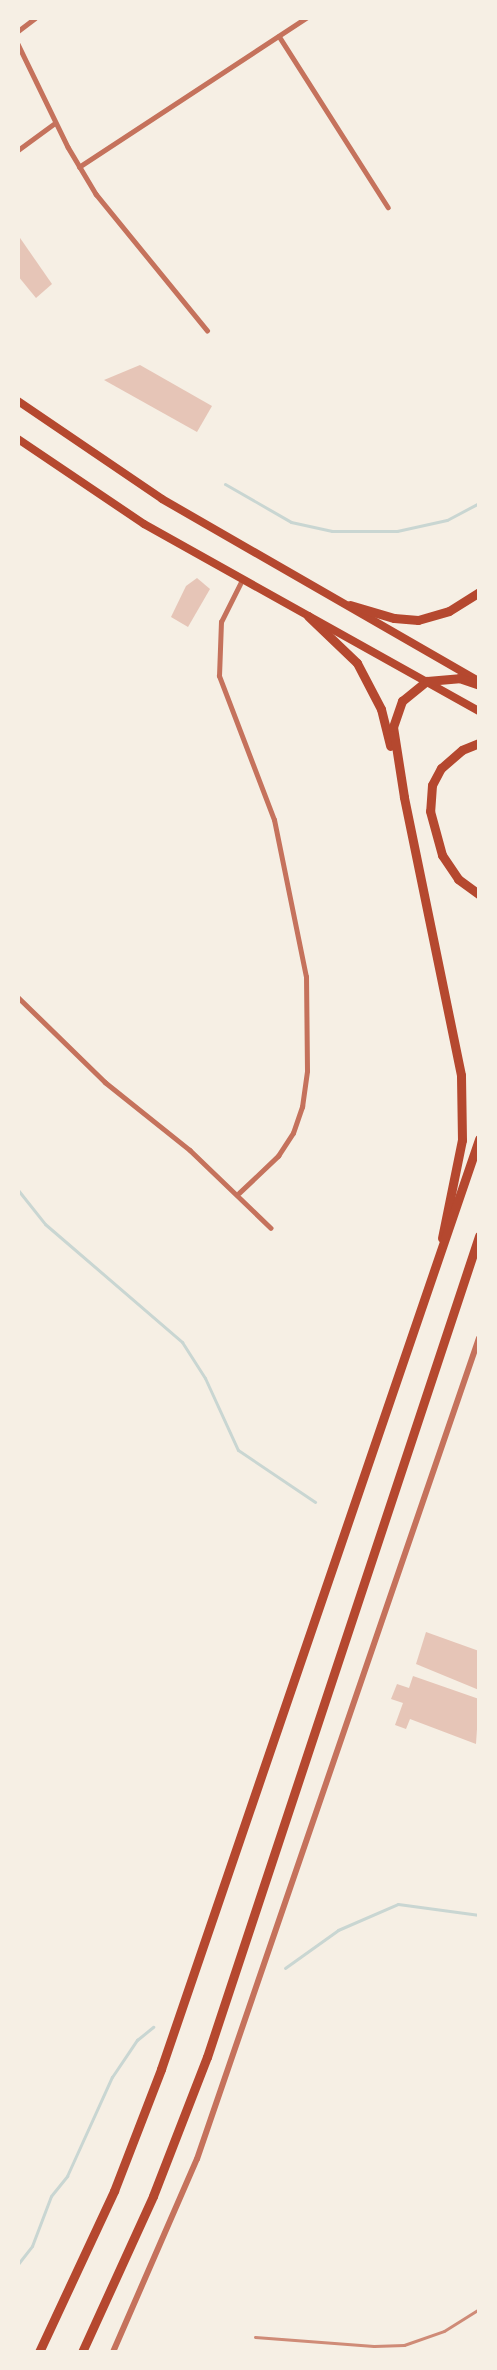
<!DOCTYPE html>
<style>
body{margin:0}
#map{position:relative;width:497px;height:2370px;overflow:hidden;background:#f6efe4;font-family:Arial,sans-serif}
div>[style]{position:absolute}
.stream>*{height:3px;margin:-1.5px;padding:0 1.5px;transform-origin:1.5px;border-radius:1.5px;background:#c9d6d2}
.building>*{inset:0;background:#e6c5b7}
.minor>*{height:4.5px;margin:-2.25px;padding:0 2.25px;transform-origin:2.25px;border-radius:2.25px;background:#c5725c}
.tertiary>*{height:6px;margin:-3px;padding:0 3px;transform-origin:3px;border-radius:3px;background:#c5725c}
.primary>*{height:8px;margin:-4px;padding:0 4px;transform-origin:4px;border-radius:4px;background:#b5482f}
.motorway>*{height:9px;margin:-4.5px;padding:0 4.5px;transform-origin:4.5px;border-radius:4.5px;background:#b5482f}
.rail>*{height:3px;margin:-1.5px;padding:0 1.5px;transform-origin:1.5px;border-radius:1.5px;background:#cf8b77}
span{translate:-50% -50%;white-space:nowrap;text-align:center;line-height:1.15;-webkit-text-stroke:5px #f6efe4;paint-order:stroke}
.frame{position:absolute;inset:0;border:20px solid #f6efe4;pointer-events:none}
</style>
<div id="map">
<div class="stream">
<div style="left:225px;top:484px;width:76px;rotate:29.9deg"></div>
<div style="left:291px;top:522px;width:42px;rotate:12.4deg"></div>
<div style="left:332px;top:531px;width:65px"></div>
<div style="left:397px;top:531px;width:51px;rotate:-12.4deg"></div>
<div style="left:447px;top:520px;width:36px;rotate:-28deg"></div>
<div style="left:18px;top:1190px;width:43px;rotate:51.5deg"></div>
<div style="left:45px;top:1224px;width:181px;rotate:40.7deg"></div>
<div style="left:182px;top:1342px;width:43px;rotate:57.4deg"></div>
<div style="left:205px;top:1378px;width:79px;rotate:65.4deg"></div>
<div style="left:238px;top:1450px;width:93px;rotate:34deg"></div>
<div style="left:285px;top:1968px;width:65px;rotate:-35.6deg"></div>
<div style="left:338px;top:1930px;width:65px;rotate:-23.4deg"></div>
<div style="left:398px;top:1904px;width:82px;rotate:7.7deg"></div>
<div style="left:18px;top:2264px;width:23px;rotate:-52deg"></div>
<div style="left:32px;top:2246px;width:53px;rotate:-69.2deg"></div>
<div style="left:51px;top:2196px;width:26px;rotate:-51deg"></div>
<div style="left:67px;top:2176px;width:109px;rotate:-65.6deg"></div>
<div style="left:112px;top:2077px;width:45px;rotate:-56deg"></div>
<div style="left:137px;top:2040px;width:21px;rotate:-39deg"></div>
</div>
<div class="building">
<div style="clip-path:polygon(18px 235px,52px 284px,36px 298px,18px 276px)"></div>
<div style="clip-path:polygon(140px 365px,212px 406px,197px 432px,104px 380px)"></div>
<div style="clip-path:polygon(197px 578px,210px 589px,188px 627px,171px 617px,186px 586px)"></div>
<div style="clip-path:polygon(426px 1632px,479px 1651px,479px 1690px,416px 1664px)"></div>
<div style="clip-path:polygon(413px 1676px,479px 1699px,476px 1744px,410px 1719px,406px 1729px,395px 1725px,403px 1703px,391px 1699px,397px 1684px,409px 1688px)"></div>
</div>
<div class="minor">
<div style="left:18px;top:31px;width:21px;rotate:-37deg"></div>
<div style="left:279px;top:36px;width:203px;rotate:57.5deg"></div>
<div style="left:18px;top:44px;width:114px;rotate:64.1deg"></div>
<div style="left:68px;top:147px;width:55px;rotate:59.2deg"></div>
<div style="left:96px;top:194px;width:176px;rotate:50.8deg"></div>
<div style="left:18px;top:150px;width:46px;rotate:-36.1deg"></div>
<div style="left:79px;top:167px;width:272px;rotate:-33.3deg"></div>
<div style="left:18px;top:997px;width:122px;rotate:44.3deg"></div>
<div style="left:105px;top:1082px;width:109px;rotate:38.7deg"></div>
<div style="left:190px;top:1150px;width:112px;rotate:43.9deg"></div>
<div style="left:239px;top:1193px;width:54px;rotate:-43.5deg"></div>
<div style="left:278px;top:1156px;width:27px;rotate:-57deg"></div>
<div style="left:293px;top:1133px;width:28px;rotate:-71deg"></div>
<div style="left:302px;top:1107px;width:36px;rotate:-82deg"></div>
<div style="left:307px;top:1071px;width:94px;rotate:-90.6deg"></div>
<div style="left:306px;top:977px;width:160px;rotate:-101.5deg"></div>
<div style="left:274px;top:820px;width:154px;rotate:-110.9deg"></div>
<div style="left:219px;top:676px;width:54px;rotate:-87.9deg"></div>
<div style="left:221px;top:622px;width:47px;rotate:-63.4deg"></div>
</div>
<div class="tertiary">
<div style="left:113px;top:2352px;width:210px;rotate:-66.5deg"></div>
<div style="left:197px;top:2159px;width:868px;rotate:-71.04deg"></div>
</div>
<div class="primary">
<div style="left:18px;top:401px;width:174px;rotate:34.2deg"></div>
<div style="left:162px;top:499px;width:366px;rotate:29.9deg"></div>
<div style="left:18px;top:439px;width:152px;rotate:34deg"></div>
<div style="left:144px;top:524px;width:384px;rotate:29.2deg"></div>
</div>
<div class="motorway">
<div style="left:350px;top:605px;width:46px;rotate:16.5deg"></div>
<div style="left:394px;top:618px;width:24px;rotate:5deg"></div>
<div style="left:418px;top:620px;width:32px;rotate:-16deg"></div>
<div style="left:449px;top:611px;width:36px;rotate:-32deg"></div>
<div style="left:308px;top:616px;width:68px;rotate:43.8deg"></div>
<div style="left:357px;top:663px;width:52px;rotate:62.4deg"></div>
<div style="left:381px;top:709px;width:38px;rotate:76deg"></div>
<div style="left:479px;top:743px;width:18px;rotate:158deg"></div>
<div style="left:462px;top:750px;width:28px;rotate:139deg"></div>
<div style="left:441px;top:768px;width:19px;rotate:118deg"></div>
<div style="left:432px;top:785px;width:26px;rotate:94deg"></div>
<div style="left:430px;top:811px;width:46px;rotate:74.7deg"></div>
<div style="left:442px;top:855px;width:29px;rotate:56deg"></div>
<div style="left:458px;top:879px;width:26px;rotate:36deg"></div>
<div style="left:442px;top:1238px;width:100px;rotate:-78.5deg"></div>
<div style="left:462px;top:1140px;width:65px;rotate:-90.9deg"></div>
<div style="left:461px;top:1075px;width:284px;rotate:-101.6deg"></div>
<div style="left:404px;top:797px;width:71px;rotate:-98.9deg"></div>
<div style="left:393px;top:727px;width:28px;rotate:-71deg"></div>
<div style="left:402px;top:701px;width:32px;rotate:-39deg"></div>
<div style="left:427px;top:681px;width:32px;rotate:-5deg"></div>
<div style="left:459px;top:678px;width:21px;rotate:19deg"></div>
<div style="left:39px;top:2352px;width:178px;rotate:-65deg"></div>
<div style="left:114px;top:2191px;width:131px;rotate:-68.9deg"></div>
<div style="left:161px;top:2069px;width:983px;rotate:-71.12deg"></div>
<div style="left:82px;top:2352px;width:171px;rotate:-65.5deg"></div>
<div style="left:153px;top:2196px;width:149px;rotate:-68.8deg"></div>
<div style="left:207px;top:2057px;width:865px;rotate:-71.67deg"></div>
</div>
<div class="rail">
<div style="left:255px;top:2337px;width:119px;rotate:4.3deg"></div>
<div style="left:374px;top:2346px;width:30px;rotate:-2deg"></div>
<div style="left:404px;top:2345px;width:42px;rotate:-19.3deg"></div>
<div style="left:444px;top:2331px;width:41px;rotate:-32.2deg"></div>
</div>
<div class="frame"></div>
</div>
